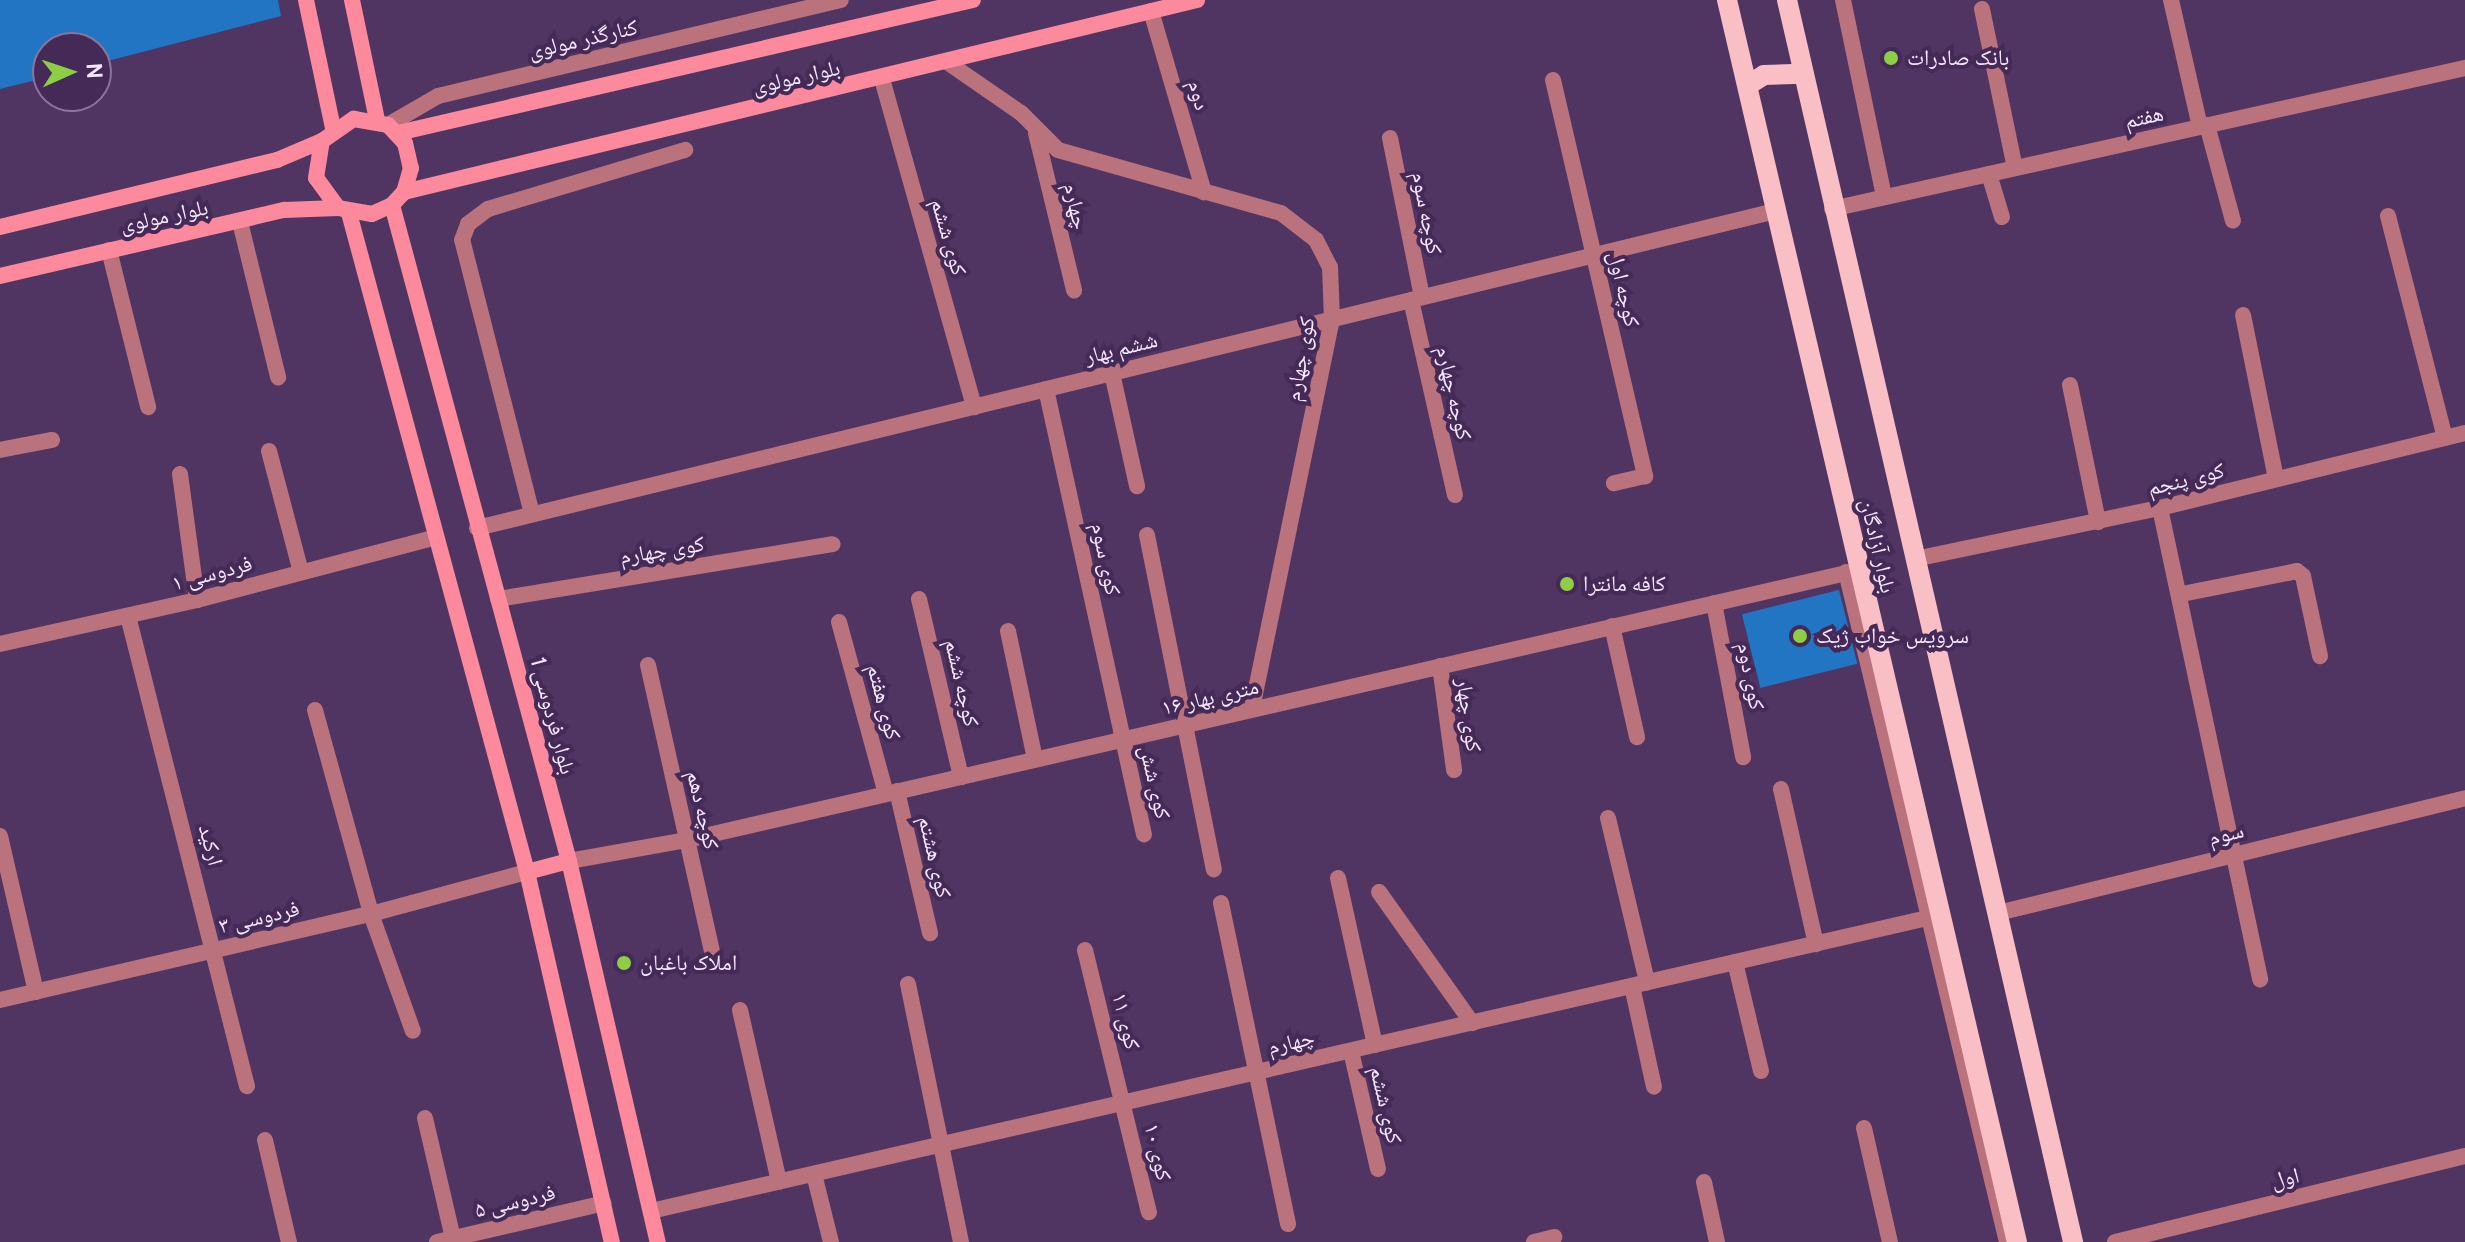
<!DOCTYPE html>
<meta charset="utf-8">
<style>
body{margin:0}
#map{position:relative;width:2465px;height:1242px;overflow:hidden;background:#503462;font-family:Cabin,"Noto Naskh Arabic",sans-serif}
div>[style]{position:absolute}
.building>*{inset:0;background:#2275c3;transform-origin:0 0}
.minor>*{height:16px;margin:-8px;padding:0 8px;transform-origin:8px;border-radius:8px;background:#ba727c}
.secondary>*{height:16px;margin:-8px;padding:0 8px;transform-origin:8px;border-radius:8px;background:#fc8a9c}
.primary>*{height:20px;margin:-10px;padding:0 10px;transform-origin:10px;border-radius:10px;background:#fabfc5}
.dots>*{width:22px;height:22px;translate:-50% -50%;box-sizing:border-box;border:4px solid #452957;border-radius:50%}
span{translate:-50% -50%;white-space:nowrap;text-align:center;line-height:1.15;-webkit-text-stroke:8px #452957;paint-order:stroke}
.street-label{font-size:22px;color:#f5e8ff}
.poi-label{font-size:22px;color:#f5e8ff}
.left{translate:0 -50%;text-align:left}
.north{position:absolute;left:32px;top:32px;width:80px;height:80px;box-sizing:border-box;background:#452957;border:2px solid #8b759a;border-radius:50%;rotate:87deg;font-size:22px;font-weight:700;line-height:32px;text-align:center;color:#f5e8ff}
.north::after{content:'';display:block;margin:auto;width:28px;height:36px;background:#8dce44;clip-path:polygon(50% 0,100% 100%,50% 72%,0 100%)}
</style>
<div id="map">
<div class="building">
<div style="clip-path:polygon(0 0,278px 0,281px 16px,96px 64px,96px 48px,48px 48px,48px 77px,0 89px)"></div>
<div style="left:1839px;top:590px;width:76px;height:100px;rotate:76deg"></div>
</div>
<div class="minor">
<div style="left:1843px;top:0;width:201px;rotate:78.2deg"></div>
<div style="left:2171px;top:0;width:130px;rotate:77.1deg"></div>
<div style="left:1982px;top:9px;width:162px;rotate:78.3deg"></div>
<div style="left:1151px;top:11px;width:189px;rotate:73.7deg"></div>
<div style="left:947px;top:62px;width:90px;rotate:34.6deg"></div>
<div style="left:1021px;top:113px;width:52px;rotate:45deg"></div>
<div style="left:1058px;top:150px;width:232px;rotate:15.8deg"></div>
<div style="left:1281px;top:213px;width:44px;rotate:37.6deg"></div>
<div style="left:1316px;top:240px;width:30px;rotate:63deg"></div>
<div style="left:1330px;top:267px;width:52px;rotate:87.8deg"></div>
<div style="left:1332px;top:319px;width:398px;rotate:101.6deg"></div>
<div style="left:882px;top:79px;width:341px;rotate:74.3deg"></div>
<div style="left:1553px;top:80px;width:407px;rotate:76.9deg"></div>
<div style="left:1645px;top:476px;width:32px;rotate:167deg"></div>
<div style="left:388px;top:125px;width:58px;rotate:-30.1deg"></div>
<div style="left:438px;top:96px;width:414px;rotate:-13.4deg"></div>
<div style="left:2207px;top:125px;width:99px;rotate:74.8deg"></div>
<div style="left:1036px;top:133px;width:162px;rotate:76.4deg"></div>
<div style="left:1390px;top:138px;width:162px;rotate:78.6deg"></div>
<div style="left:1989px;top:174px;width:45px;rotate:73.2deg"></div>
<div style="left:1832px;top:209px;width:649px;rotate:-12.56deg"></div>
<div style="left:2388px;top:216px;width:229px;rotate:75.6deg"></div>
<div style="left:240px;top:222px;width:160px;rotate:76.2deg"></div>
<div style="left:109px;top:250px;width:162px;rotate:76deg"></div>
<div style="left:1411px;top:300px;width:200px;rotate:77.3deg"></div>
<div style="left:2243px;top:315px;width:167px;rotate:78.6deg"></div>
<div style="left:1112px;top:373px;width:116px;rotate:77.5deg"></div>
<div style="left:2070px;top:385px;width:140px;rotate:78.4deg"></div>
<div style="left:1046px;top:389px;width:456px;rotate:77.6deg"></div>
<div style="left:0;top:450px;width:53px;rotate:-10.9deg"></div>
<div style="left:269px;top:451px;width:125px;rotate:75.2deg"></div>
<div style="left:180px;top:474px;width:127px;rotate:82.3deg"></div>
<div style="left:2160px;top:508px;width:482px;rotate:78deg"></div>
<div style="left:532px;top:514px;width:283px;rotate:-104.3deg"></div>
<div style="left:462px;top:240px;width:17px;rotate:-69deg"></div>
<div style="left:468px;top:224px;width:25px;rotate:-37deg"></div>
<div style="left:488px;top:209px;width:206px;rotate:-16.7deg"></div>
<div style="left:477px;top:528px;width:1336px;rotate:-13.72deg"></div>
<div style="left:1147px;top:535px;width:341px;rotate:78.7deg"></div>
<div style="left:1915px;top:559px;width:250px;rotate:-11.8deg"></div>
<div style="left:2160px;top:508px;width:314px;rotate:-13.8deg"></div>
<div style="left:1846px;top:572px;width:689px;rotate:76.49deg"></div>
<div style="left:2182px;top:594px;width:117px;rotate:-11.3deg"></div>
<div style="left:2297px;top:571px;width:8px;rotate:40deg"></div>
<div style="left:2303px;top:576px;width:82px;rotate:78deg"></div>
<div style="left:498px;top:599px;width:339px;rotate:-9.3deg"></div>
<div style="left:919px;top:599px;width:183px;rotate:76.7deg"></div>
<div style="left:1714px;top:603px;width:157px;rotate:79.3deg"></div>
<div style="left:128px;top:616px;width:485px;rotate:75.8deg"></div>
<div style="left:839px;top:622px;width:178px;rotate:74.7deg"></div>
<div style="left:1612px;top:626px;width:114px;rotate:77.3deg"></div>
<div style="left:1008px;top:631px;width:131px;rotate:78.1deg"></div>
<div style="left:0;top:644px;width:202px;rotate:-12.6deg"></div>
<div style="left:197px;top:600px;width:244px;rotate:-14.7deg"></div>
<div style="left:648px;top:665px;width:306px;rotate:77.4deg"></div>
<div style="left:1440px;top:666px;width:105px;rotate:82.3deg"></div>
<div style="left:315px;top:710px;width:212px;rotate:74.6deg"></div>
<div style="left:371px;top:914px;width:124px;rotate:70.3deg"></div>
<div style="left:1781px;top:789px;width:159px;rotate:77.3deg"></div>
<div style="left:897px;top:791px;width:146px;rotate:76.9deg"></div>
<div style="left:1608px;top:818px;width:169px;rotate:76.6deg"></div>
<div style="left:0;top:836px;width:160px;rotate:77deg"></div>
<div style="left:569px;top:861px;width:120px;rotate:-10.1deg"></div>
<div style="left:687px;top:840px;width:1203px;rotate:-12.97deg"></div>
<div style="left:1338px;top:878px;width:171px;rotate:77.5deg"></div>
<div style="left:1379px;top:892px;width:161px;rotate:54.6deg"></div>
<div style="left:1221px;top:903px;width:328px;rotate:78.2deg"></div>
<div style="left:1998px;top:913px;width:481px;rotate:-13.8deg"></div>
<div style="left:1085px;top:950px;width:270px;rotate:76.3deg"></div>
<div style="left:1735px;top:962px;width:112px;rotate:76.6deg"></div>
<div style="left:908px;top:984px;width:263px;rotate:78.4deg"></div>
<div style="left:1632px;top:986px;width:103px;rotate:77.7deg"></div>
<div style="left:0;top:1000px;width:381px;rotate:-13.1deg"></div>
<div style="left:371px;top:914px;width:162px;rotate:-15.1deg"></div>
<div style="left:740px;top:1010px;width:176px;rotate:77.2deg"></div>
<div style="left:1351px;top:1051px;width:121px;rotate:77.1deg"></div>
<div style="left:425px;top:1118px;width:123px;rotate:76.9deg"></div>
<div style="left:1864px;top:1128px;width:117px;rotate:77.2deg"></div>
<div style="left:265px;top:1140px;width:105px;rotate:76.8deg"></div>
<div style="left:814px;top:1174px;width:70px;rotate:76deg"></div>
<div style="left:1704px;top:1182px;width:61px;rotate:77.8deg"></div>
<div style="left:651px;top:1211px;width:1323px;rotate:-12.93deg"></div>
<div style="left:437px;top:1242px;width:171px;rotate:-13.1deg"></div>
<div style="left:1534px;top:1242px;width:21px;rotate:-14deg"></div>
<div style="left:2115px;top:1242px;width:360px;rotate:-13.8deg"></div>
</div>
<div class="secondary">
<div style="left:306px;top:0;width:131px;rotate:78.1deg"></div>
<div style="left:352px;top:0;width:123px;rotate:78.2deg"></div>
<div style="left:398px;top:133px;width:590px;rotate:-13.02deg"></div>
<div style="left:404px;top:192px;width:816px;rotate:-13.61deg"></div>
<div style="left:392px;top:205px;width:679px;rotate:74.9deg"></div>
<div style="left:569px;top:861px;width:391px;rotate:76.9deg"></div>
<div style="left:349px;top:213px;width:683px;rotate:74.88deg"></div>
<div style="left:527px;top:872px;width:380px;rotate:77.1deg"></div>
<div style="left:0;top:227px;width:285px;rotate:-13.6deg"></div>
<div style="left:277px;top:160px;width:49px;rotate:-22.9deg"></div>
<div style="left:322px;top:141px;width:39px;rotate:-35deg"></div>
<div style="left:354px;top:119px;width:35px;rotate:10deg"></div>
<div style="left:388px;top:125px;width:25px;rotate:47deg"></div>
<div style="left:405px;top:143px;width:26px;rotate:77deg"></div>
<div style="left:411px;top:168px;width:25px;rotate:106deg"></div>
<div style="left:404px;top:192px;width:18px;rotate:133deg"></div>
<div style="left:392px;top:205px;width:22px;rotate:156deg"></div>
<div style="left:372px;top:214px;width:35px;rotate:-170deg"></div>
<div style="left:338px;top:208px;width:37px;rotate:-126deg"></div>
<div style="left:316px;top:178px;width:37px;rotate:-81deg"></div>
<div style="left:0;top:276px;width:292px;rotate:-13.1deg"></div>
<div style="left:284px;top:210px;width:54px;rotate:-2.1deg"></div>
<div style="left:527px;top:872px;width:43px;rotate:-14.7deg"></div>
</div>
<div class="primary">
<div style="left:1727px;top:0;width:1275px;rotate:76.86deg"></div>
<div style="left:1787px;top:0;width:1275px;rotate:77.03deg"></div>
<div style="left:1748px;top:85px;width:19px;rotate:-32deg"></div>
<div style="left:1764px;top:75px;width:37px;rotate:-2deg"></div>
</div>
<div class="dots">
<div style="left:1891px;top:58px;background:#8dce44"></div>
<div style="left:1567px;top:584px;background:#8dce44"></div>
<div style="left:1800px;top:636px;background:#8dce44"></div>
<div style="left:624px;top:963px;background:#8dce44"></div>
</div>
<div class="street-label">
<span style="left:583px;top:39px;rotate:-13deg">کنارگذر مولوی</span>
<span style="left:796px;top:77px;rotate:-13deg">بلوار مولوی</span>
<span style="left:1199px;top:95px;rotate:74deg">دوم</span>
<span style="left:2144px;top:117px;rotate:-13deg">هفتم</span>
<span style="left:1076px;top:206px;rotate:77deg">چهارم</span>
<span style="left:1427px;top:213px;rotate:79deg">کوچه سوم</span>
<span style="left:164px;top:216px;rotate:-12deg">بلوار مولوی</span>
<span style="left:949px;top:237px;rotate:74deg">کوی ششم</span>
<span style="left:1624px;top:289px;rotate:77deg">کوچه اول</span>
<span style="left:1121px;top:348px;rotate:-14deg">ششم بهار</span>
<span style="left:1300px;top:359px;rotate:-80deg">کوی چهارم</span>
<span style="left:1454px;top:393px;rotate:77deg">کوچه چهارم</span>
<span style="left:2186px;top:479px;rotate:-14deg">کوی پنجم</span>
<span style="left:1878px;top:546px;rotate:77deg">بلوار آزادگان</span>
<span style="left:662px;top:550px;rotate:-9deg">کوی چهارم</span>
<span style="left:1106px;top:559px;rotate:78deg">کوی سوم</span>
<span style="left:212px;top:573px;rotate:-15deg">فردوسی ۱</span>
<span style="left:1751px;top:676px;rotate:79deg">کوی دوم</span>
<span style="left:962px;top:683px;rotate:77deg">کوچه ششم</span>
<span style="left:1210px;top:697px;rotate:-13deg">۱۶ متری بهار</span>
<span style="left:884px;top:702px;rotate:75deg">کوی هفتم</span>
<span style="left:1469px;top:715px;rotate:82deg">کوی چهار</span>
<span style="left:553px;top:716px;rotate:75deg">بلوار فردوسی 1</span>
<span style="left:1155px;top:782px;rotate:77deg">کوی شش</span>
<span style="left:703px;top:810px;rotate:77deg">کوچه دهم</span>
<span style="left:2226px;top:834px;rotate:-14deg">سوم</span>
<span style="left:211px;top:845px;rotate:75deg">ارکید</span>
<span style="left:935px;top:857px;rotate:77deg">کوی هشتم</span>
<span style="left:259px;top:917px;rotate:-13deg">فردوسی ۳</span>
<span style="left:1126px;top:1021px;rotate:76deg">کوی ۱۱</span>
<span style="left:1291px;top:1042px;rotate:-13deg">چهارم</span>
<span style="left:1386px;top:1105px;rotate:77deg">کوی ششم</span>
<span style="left:1158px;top:1152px;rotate:77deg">کوی ۱۰</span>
<span style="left:2285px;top:1178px;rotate:-14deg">اول</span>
<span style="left:515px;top:1201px;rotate:-13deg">فردوسی ۵</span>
</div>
<div class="poi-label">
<span class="left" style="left:1907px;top:58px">بانک صادرات</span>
<span class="left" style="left:1583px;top:584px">کافه مانترا</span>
<span class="left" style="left:1816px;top:636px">سرویس خواب ژیک</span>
<span class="left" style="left:640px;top:963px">املاک باغبان</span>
</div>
<div class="north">N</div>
</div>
